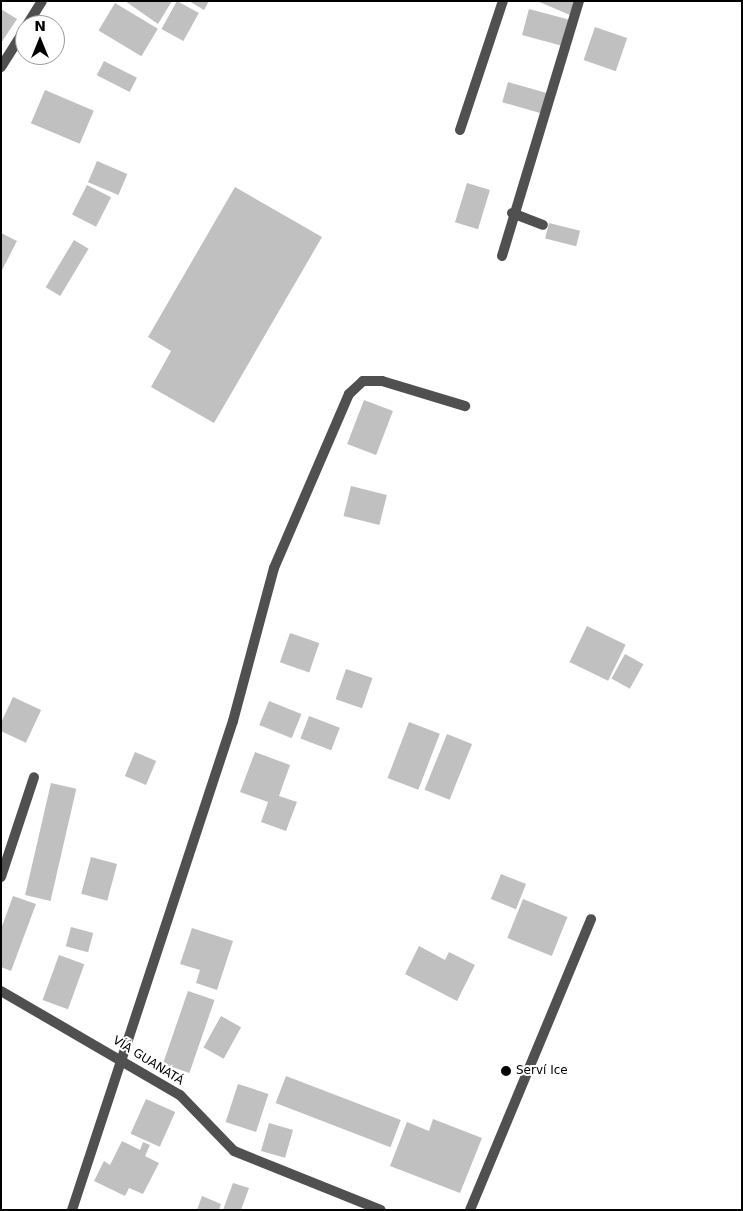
<!DOCTYPE html>
<meta charset="utf-8">
<style>
body{margin:0}
#map{position:relative;width:743px;height:1211px;overflow:hidden;background:#fff;font-family:"DejaVu Sans",sans-serif}
div>[style]{position:absolute}
.building>*{inset:0;background:#c0c0c0;transform-origin:0 0}
.minor>*{height:10px;margin:-5px;padding:0 5px;transform-origin:5px;border-radius:5px;background:#505050}
.dots>*{width:14px;height:14px;translate:-50% -50%;box-sizing:border-box;border:2px solid #fff;border-radius:50%}
span{translate:-50% -50%;white-space:nowrap;text-align:center;line-height:1.15;-webkit-text-stroke:4px #fff;paint-order:stroke}
.street-label{font-size:12px;color:#000}
.poi-label{font-size:12px;color:#000}
.left{translate:0 -50%;text-align:left}
.frame{position:absolute;inset:0;border:2px solid #000;pointer-events:none}
.north{position:absolute;left:15px;top:15px;width:50px;height:50px;box-sizing:border-box;background:#fff;border:1px solid #999;border-radius:50%;rotate:0deg;font-size:14px;font-weight:700;line-height:20px;text-align:center;color:#000}
.north::after{content:'';display:block;margin:auto;width:18px;height:22px;background:#000;clip-path:polygon(50% 0,100% 100%,50% 72%,0 100%)}
</style>
<div id="map">
<div class="building">
<div style="clip-path:polygon(125px 1px,172px 1px,158px 24px)"></div>
<div style="left:177px;top:1px;width:25px;height:32px;rotate:29deg"></div>
<div style="clip-path:polygon(189px 1px,209px 1px,204px 10px)"></div>
<div style="clip-path:polygon(537px 1px,575px 1px,570px 15px)"></div>
<div style="left:115px;top:3px;width:50px;height:32px;rotate:31deg"></div>
<div style="clip-path:polygon(1px 9px,17px 19px,1px 43px)"></div>
<div style="left:529px;top:9px;width:42px;height:27px;rotate:15deg"></div>
<div style="left:595px;top:27px;width:34px;height:35px;rotate:19deg"></div>
<div style="left:104px;top:61px;width:37px;height:16px;rotate:27deg"></div>
<div style="left:508px;top:82px;width:41px;height:21px;rotate:16deg"></div>
<div style="left:45px;top:90px;width:53px;height:36px;rotate:23deg"></div>
<div style="left:97px;top:161px;width:33px;height:23px;rotate:23deg"></div>
<div style="left:467px;top:183px;width:24px;height:41px;rotate:17deg"></div>
<div style="left:87px;top:185px;width:27px;height:33px;rotate:27deg"></div>
<div style="clip-path:polygon(235px 187px,322px 237px,214px 423px,151px 387px,171px 351px,148px 337px)"></div>
<div style="left:549px;top:223px;width:32px;height:16px;rotate:14deg"></div>
<div style="clip-path:polygon(1px 233px,17px 241px,1px 272px)"></div>
<div style="left:74px;top:240px;width:17px;height:55px;rotate:31deg"></div>
<div style="left:364px;top:400px;width:31px;height:47px;rotate:21deg"></div>
<div style="left:351px;top:486px;width:37px;height:31px;rotate:14deg"></div>
<div style="left:587px;top:626px;width:43px;height:40px;rotate:26deg"></div>
<div style="left:290px;top:633px;width:31px;height:31px;rotate:19deg"></div>
<div style="left:625px;top:654px;width:21px;height:28px;rotate:29deg"></div>
<div style="left:346px;top:669px;width:28px;height:32px;rotate:19deg"></div>
<div style="left:13px;top:697px;width:31px;height:36px;rotate:25deg"></div>
<div style="left:269px;top:701px;width:35px;height:26px;rotate:22deg"></div>
<div style="left:309px;top:716px;width:33px;height:24px;rotate:21deg"></div>
<div style="left:409px;top:722px;width:33px;height:60px;rotate:21deg"></div>
<div style="left:447px;top:734px;width:27px;height:60px;rotate:22deg"></div>
<div style="left:135px;top:752px;width:23px;height:26px;rotate:23deg"></div>
<div style="clip-path:polygon(255px 752px,290px 765px,279px 796px,297px 802px,286px 831px,261px 822px,268px 802px,240px 792px)"></div>
<div style="left:51px;top:783px;width:26px;height:115px;rotate:13deg"></div>
<div style="left:91px;top:857px;width:27px;height:38px;rotate:15deg"></div>
<div style="left:501px;top:874px;width:27px;height:27px;rotate:22deg"></div>
<div style="clip-path:polygon(13px 896px,36px 904px,11px 971px,1px 967px,1px 929px)"></div>
<div style="left:523px;top:899px;width:48px;height:42px;rotate:22deg"></div>
<div style="left:71px;top:927px;width:23px;height:20px;rotate:15deg"></div>
<div style="clip-path:polygon(192px 928px,233px 941px,217px 990px,196px 983px,200px 970px,180px 964px)"></div>
<div style="clip-path:polygon(419px 946px,445px 960px,449px 952px,475px 965px,457px 1001px,405px 974px)"></div>
<div style="left:59px;top:955px;width:27px;height:48px;rotate:20deg"></div>
<div style="left:188px;top:991px;width:28px;height:77px;rotate:19deg"></div>
<div style="left:221px;top:1016px;width:23px;height:36px;rotate:29deg"></div>
<div style="left:286px;top:1076px;width:123px;height:29px;rotate:21deg"></div>
<div style="left:238px;top:1084px;width:32px;height:40px;rotate:18deg"></div>
<div style="left:146px;top:1099px;width:32px;height:38px;rotate:24deg"></div>
<div style="clip-path:polygon(433px 1119px,482px 1138px,460px 1193px,390px 1166px,407px 1122px,429px 1131px)"></div>
<div style="left:269px;top:1123px;width:25px;height:29px;rotate:16deg"></div>
<div style="clip-path:polygon(122px 1141px,140px 1150px,143px 1142px,150px 1145px,145px 1156px,159px 1163px,143px 1194px,129px 1188px,125px 1196px,94px 1181px,104px 1161px,110px 1165px)"></div>
<div style="clip-path:polygon(233px 1183px,249px 1188px,241px 1210px,223px 1210px)"></div>
<div style="clip-path:polygon(202px 1196px,221px 1204px,219px 1210px,197px 1210px)"></div>
</div>
<div class="minor">
<div style="left:27px;top:25px;width:28px;rotate:-58deg"></div>
<div style="left:1px;top:67px;width:45px;rotate:-57.7deg"></div>
<div style="left:460px;top:130px;width:136px;rotate:-71.6deg"></div>
<div style="left:512px;top:213px;width:33px;rotate:21deg"></div>
<div style="left:502px;top:256px;width:266px;rotate:-73.2deg"></div>
<div style="left:1px;top:877px;width:105px;rotate:-71.7deg"></div>
<div style="left:1px;top:991px;width:207px;rotate:30.2deg"></div>
<div style="left:180px;top:1095px;width:78px;rotate:46deg"></div>
<div style="left:234px;top:1151px;width:158px;rotate:21.9deg"></div>
<div style="left:72px;top:1210px;width:515px;rotate:-71.78deg"></div>
<div style="left:233px;top:721px;width:158px;rotate:-75deg"></div>
<div style="left:274px;top:568px;width:189px;rotate:-66.7deg"></div>
<div style="left:349px;top:394px;width:19px;rotate:-43deg"></div>
<div style="left:363px;top:381px;width:19px"></div>
<div style="left:382px;top:381px;width:87px;rotate:16.8deg"></div>
<div style="left:470px;top:1210px;width:315px;rotate:-67.4deg"></div>
</div>
<div class="dots">
<div style="left:506px;top:1071px;background:#000"></div>
</div>
<div class="street-label">
<span style="left:148px;top:1061px;rotate:32deg">VÍA GUANATÁ</span>
</div>
<div class="poi-label">
<span class="left" style="left:516px;top:1071px">Serví Ice</span>
</div>
<div class="frame"></div>
<div class="north">N</div>
</div>
